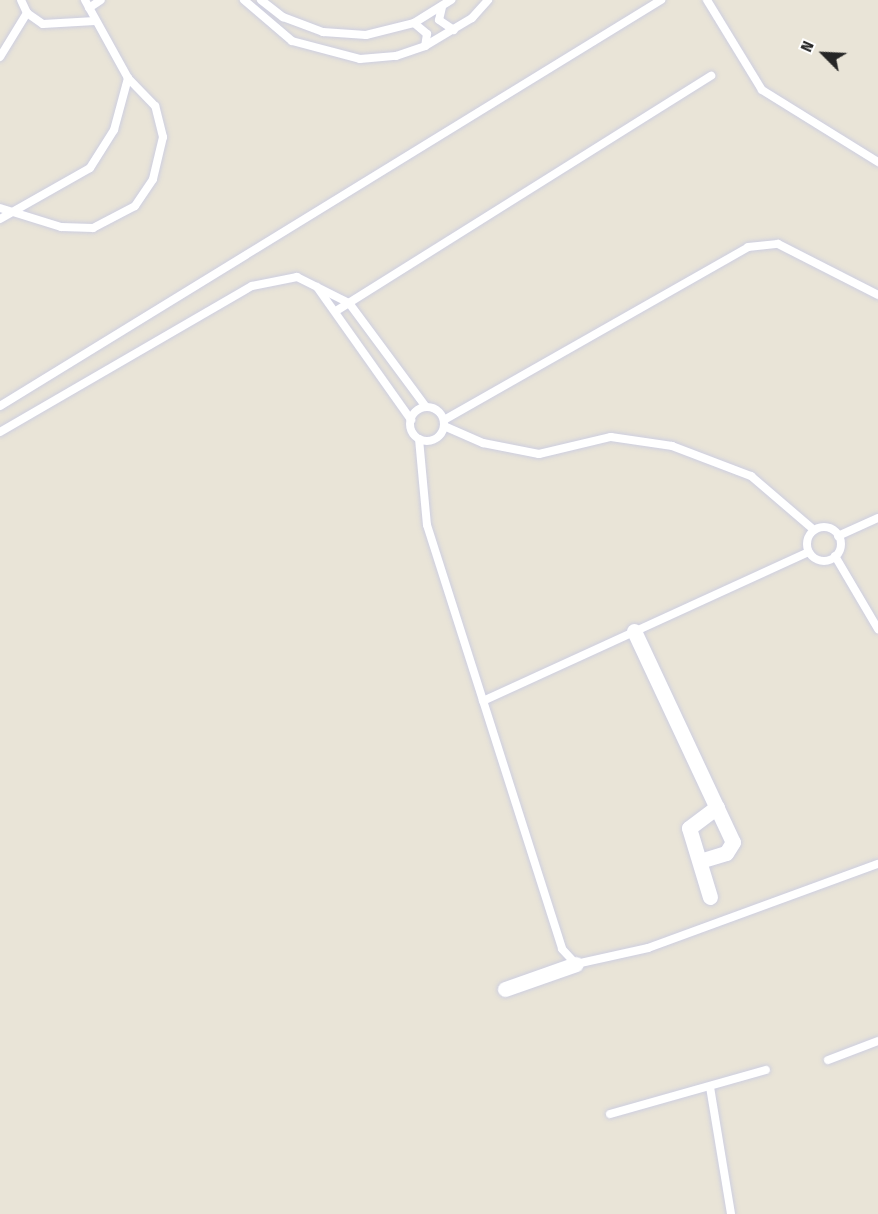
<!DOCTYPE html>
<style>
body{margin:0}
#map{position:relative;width:878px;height:1214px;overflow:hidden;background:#e9e4d7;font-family:"Fira Sans Condensed",sans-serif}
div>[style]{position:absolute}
.roads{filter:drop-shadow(0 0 2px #cdcee0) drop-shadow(0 0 2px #cdcee0)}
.lane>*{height:8px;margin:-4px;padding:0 4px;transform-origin:4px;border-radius:4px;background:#fff}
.lane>.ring{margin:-4px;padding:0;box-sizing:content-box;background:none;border:8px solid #fff;border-radius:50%}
.street>*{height:15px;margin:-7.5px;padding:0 7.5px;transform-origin:7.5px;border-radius:7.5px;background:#fff}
span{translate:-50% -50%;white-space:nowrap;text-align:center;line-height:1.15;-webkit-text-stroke:4.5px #fff;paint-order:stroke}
.north{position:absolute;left:794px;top:24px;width:60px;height:60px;-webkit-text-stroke:4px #fff;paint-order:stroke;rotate:294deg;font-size:16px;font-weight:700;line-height:24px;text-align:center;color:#262626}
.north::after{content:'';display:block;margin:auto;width:21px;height:27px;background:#262626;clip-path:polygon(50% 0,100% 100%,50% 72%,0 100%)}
</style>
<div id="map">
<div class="roads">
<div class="lane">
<div style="left:21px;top:0;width:14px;rotate:65deg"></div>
<div style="left:27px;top:13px;width:19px;rotate:35deg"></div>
<div style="left:43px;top:24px;width:52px;rotate:-3.3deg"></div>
<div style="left:244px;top:0;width:63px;rotate:40.5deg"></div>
<div style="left:292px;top:41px;width:70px;rotate:14.8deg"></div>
<div style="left:360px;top:59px;width:36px;rotate:-5deg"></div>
<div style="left:396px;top:56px;width:31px;rotate:-19deg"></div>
<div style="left:425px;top:46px;width:55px;rotate:-30.8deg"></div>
<div style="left:472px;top:18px;width:24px;rotate:-48deg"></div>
<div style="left:261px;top:0;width:28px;rotate:38deg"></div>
<div style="left:283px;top:17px;width:43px;rotate:20.6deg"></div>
<div style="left:323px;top:32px;width:43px;rotate:4deg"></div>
<div style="left:366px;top:35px;width:49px;rotate:-14deg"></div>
<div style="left:414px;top:23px;width:44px;rotate:-31.9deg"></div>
<div style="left:707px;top:0;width:105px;rotate:58.6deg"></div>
<div style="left:762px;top:90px;width:137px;rotate:31.8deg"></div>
<div style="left:442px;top:7px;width:13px;rotate:103deg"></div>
<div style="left:439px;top:20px;width:18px;rotate:34deg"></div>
<div style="left:89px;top:8px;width:14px;rotate:-34deg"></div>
<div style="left:414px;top:23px;width:17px;rotate:40deg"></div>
<div style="left:427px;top:34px;width:12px;rotate:99deg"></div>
<div style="left:0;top:57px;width:52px;rotate:-58.5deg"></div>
<div style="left:0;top:208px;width:64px;rotate:17.3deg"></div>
<div style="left:61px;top:227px;width:32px;rotate:2deg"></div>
<div style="left:93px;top:228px;width:47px;rotate:-27.6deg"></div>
<div style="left:135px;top:206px;width:32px;rotate:-56deg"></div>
<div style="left:153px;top:179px;width:43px;rotate:-76.6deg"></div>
<div style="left:163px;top:137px;width:32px;rotate:-104deg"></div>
<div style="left:155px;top:106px;width:39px;rotate:-134deg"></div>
<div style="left:128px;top:78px;width:89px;rotate:-118.9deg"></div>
<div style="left:0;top:219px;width:103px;rotate:-29.5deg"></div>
<div style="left:90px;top:168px;width:45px;rotate:-57.7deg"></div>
<div style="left:114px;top:130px;width:54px;rotate:-74.9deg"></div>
<div style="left:317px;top:287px;width:163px;rotate:54.7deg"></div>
<div style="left:336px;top:311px;width:443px;rotate:-32.1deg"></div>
<div style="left:0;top:406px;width:776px;rotate:-31.56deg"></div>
<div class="ring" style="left:410px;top:407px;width:26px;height:26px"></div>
<div style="left:444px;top:420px;width:350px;rotate:-29.6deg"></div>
<div style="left:748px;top:247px;width:30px;rotate:-6deg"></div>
<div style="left:778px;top:244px;width:112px;rotate:27deg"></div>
<div style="left:444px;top:426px;width:43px;rotate:23.6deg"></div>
<div style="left:483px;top:443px;width:57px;rotate:11.1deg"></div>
<div style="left:539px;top:454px;width:74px;rotate:-13.3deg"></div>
<div style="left:611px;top:437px;width:62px;rotate:8.4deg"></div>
<div style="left:672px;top:446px;width:85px;rotate:20.8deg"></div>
<div style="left:751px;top:476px;width:83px;rotate:40.6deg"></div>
<div style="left:0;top:432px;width:291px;rotate:-30.1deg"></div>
<div style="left:252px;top:286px;width:46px;rotate:-11.3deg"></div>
<div style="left:297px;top:277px;width:58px;rotate:26.6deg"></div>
<div style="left:349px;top:303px;width:129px;rotate:53.5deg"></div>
<div style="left:419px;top:439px;width:86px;rotate:84.7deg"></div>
<div style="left:427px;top:525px;width:445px;rotate:72.3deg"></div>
<div style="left:562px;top:949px;width:21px;rotate:47deg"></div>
<div style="left:576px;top:964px;width:74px;rotate:-12.5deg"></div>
<div style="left:648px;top:948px;width:245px;rotate:-20.1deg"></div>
<div class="ring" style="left:807px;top:527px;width:26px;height:26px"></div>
<div style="left:838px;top:536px;width:44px;rotate:-24.2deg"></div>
<div style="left:835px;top:556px;width:85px;rotate:59.5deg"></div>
<div style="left:483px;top:701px;width:358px;rotate:-24.6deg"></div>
<div style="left:828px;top:1060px;width:53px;rotate:-20.8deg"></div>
<div style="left:710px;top:1087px;width:129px;rotate:80.6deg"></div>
<div style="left:610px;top:1114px;width:162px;rotate:-15.8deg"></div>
</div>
<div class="street">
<div style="left:634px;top:631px;width:233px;rotate:64.9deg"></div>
<div style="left:733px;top:842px;width:13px;rotate:122deg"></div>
<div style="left:726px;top:853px;width:27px;rotate:163deg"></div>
<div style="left:710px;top:897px;width:72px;rotate:-106.9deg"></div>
<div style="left:689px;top:828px;width:35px;rotate:-37deg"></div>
<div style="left:505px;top:989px;width:75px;rotate:-19.4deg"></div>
</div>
</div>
<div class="north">N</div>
</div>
